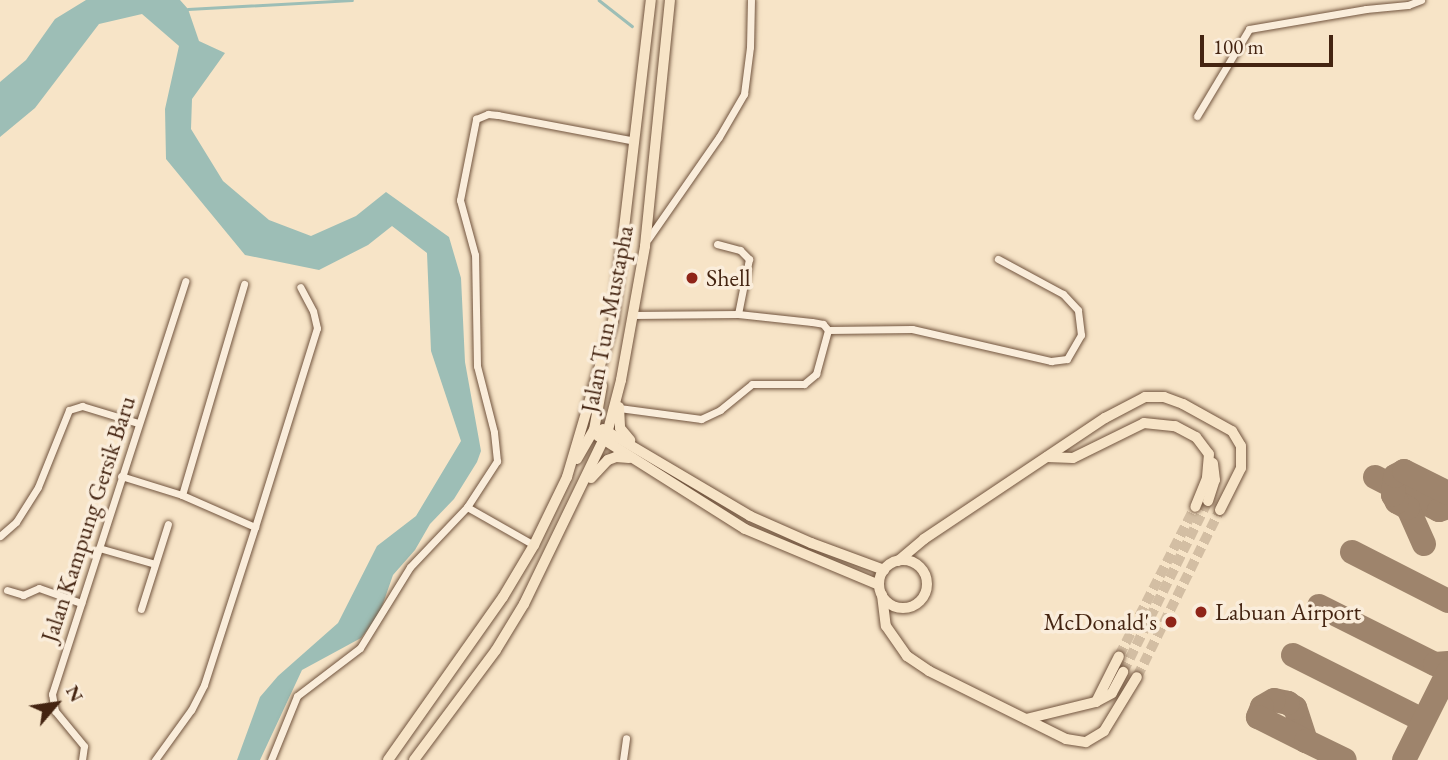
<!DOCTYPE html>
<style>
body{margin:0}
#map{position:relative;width:1448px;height:760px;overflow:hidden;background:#f7e4c7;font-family:"EB Garamond",serif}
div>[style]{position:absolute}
.water>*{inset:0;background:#9dbeb6}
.stream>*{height:2.5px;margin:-1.25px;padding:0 1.25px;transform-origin:1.25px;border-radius:1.25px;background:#9dbeb6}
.taxiway>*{height:24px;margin:-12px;padding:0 12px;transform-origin:12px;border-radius:12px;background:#9e846c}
.primary-tunnel>*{height:10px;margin-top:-5px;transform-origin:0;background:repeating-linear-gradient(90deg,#d3bea3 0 10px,transparent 0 15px)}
.roads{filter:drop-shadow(0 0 2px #71543e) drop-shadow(0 0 2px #71543e)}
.street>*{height:7px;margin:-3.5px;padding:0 3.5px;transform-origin:3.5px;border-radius:3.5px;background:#faeddb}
.primary>*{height:10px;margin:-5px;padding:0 5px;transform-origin:5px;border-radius:5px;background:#f7e4c7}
.primary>.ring{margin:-5px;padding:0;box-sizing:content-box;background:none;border:10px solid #f7e4c7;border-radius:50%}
.dots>*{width:19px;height:19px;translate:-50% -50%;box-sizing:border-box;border:4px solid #faeddb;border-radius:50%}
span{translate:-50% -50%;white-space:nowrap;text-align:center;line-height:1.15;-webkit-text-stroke:7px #faeddb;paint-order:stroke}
.poi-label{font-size:24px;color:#442411}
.left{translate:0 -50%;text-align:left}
.right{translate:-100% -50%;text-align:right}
.street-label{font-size:24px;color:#442411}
.north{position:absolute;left:21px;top:669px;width:70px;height:70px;-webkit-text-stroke:5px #faeddb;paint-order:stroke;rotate:61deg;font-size:19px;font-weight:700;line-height:28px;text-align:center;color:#442411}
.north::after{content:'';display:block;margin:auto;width:24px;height:32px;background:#442411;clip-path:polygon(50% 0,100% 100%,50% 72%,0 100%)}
.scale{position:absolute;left:1200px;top:35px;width:133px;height:32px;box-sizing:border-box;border:4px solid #442411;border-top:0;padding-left:9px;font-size:21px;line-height:24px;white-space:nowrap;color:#442411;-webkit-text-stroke:5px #faeddb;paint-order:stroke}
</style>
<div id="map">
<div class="water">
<div style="clip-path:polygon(86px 0,180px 0,188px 9px,199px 41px,225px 53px,192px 99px,191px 129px,223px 181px,269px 220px,311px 236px,356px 216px,386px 192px,449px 237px,461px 278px,465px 362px,481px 451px,477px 462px,454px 499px,430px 524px,415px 550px,393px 575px,379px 615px,361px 638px,302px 670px,260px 760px,237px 760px,260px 697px,278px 676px,338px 623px,377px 546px,416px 516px,461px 441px,431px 351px,427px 253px,392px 226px,368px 245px,319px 270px,245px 255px,166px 159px,165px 109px,179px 46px,142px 14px,99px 24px,35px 108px,0 137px,0 82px,26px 60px,55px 19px)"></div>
</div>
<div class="stream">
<div style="left:599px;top:0;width:42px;rotate:38.2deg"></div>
<div style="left:188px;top:9px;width:164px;rotate:-3.1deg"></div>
</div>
<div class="taxiway">
<div style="left:1375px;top:477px;width:72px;rotate:27.3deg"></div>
<div style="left:1439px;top:510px;width:9px;rotate:-18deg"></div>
<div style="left:1424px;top:544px;width:39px;rotate:-114deg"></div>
<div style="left:1408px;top:508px;width:13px;rotate:-151deg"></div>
<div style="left:1397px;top:502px;width:8px;rotate:-120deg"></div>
<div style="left:1393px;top:495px;width:19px;rotate:-84deg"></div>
<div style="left:1395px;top:476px;width:10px;rotate:-29deg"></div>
<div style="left:1404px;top:471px;width:49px;rotate:26.6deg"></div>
<div style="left:1352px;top:552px;width:108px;rotate:27deg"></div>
<div style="left:1319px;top:606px;width:130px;rotate:26.6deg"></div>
<div style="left:1435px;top:664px;width:13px;rotate:-4deg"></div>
<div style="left:1293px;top:655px;width:145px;rotate:26.6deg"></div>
<div style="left:1306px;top:741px;width:35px;rotate:-108deg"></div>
<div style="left:1295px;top:708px;width:9px;rotate:-144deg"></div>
<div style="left:1288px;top:703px;width:14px;rotate:-168deg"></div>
<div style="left:1274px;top:700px;width:14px;rotate:150deg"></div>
<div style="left:1262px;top:707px;width:11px;rotate:112deg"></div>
<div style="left:1258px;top:717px;width:54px;rotate:26.6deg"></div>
<div style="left:1306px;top:741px;width:43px;rotate:26deg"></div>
<div style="left:1404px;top:760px;width:98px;rotate:-63.4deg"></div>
</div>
<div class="primary-tunnel">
<div style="left:1119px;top:656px;width:167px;rotate:-63deg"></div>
<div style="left:1123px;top:672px;width:191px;rotate:-63.6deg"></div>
<div style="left:1137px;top:677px;width:186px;rotate:-63.6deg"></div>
</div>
<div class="roads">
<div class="street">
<div style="left:1197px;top:116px;width:101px;rotate:-59.1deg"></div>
<div style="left:1249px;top:29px;width:119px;rotate:-9.7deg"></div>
<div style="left:1366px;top:9px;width:42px;rotate:-5.4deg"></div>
<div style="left:1408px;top:5px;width:14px;rotate:-21deg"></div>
<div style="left:648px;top:239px;width:124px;rotate:-55.2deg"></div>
<div style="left:719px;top:137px;width:50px;rotate:-59.8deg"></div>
<div style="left:744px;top:94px;width:47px;rotate:-82.7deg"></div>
<div style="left:750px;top:47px;width:47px;rotate:-88.8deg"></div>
<div style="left:717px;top:244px;width:24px;rotate:15deg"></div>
<div style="left:740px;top:250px;width:13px;rotate:45deg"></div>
<div style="left:749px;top:259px;width:56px;rotate:101.3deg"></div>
<div style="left:632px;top:315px;width:106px;rotate:-0.5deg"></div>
<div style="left:738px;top:314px;width:74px;rotate:6.2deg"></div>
<div style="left:812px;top:322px;width:11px;rotate:10deg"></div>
<div style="left:823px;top:324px;width:8px;rotate:50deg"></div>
<div style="left:828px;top:330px;width:84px;rotate:-0.7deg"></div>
<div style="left:912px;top:329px;width:143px;rotate:13deg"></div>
<div style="left:1051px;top:361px;width:16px;rotate:-7deg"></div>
<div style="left:1067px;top:359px;width:28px;rotate:-60deg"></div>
<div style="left:1081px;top:335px;width:25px;rotate:-97deg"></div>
<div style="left:1078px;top:310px;width:22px;rotate:-133deg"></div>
<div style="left:1063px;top:294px;width:74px;rotate:-151.7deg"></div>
<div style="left:619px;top:408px;width:83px;rotate:7.6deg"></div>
<div style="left:701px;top:419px;width:21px;rotate:-25deg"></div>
<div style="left:720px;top:410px;width:41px;rotate:-39.1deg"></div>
<div style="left:752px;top:384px;width:52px"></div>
<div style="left:804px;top:384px;width:16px;rotate:-40deg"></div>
<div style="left:816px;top:374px;width:46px;rotate:-74.7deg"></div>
<div style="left:121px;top:476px;width:64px;rotate:17.3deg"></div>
<div style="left:182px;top:495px;width:80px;rotate:23.7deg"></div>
<div style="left:255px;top:527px;width:166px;rotate:107.9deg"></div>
<div style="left:204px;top:685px;width:28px;rotate:117deg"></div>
<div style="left:191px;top:710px;width:62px;rotate:125.8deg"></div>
<div style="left:182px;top:495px;width:220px;rotate:-73.6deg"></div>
<div style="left:467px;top:507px;width:77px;rotate:29.6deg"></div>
<div style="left:255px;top:527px;width:208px;rotate:-72.7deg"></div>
<div style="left:317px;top:328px;width:17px;rotate:-103deg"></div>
<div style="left:313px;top:311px;width:27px;rotate:-118deg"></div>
<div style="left:0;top:536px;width:21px;rotate:-41deg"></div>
<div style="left:16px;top:522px;width:41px;rotate:-57.8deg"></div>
<div style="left:38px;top:487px;width:83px;rotate:-68.1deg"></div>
<div style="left:69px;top:410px;width:14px;rotate:-17deg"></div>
<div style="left:82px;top:406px;width:59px;rotate:16.9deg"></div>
<div style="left:99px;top:548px;width:58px;rotate:15.9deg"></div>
<div style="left:7px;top:590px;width:17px;rotate:17deg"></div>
<div style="left:23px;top:595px;width:17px;rotate:-24deg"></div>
<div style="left:39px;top:588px;width:45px;rotate:19.7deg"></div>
<div style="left:141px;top:609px;width:89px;rotate:-72.4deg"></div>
<div style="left:82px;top:760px;width:14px;rotate:-82deg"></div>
<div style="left:84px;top:746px;width:45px;rotate:-129.6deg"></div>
<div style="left:55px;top:711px;width:17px;rotate:-100deg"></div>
<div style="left:52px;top:694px;width:434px;rotate:-72.1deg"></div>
<div style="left:271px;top:760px;width:69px;rotate:-67.9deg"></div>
<div style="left:297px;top:696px;width:79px;rotate:-37.3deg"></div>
<div style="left:360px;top:648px;width:95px;rotate:-58.3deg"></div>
<div style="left:410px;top:567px;width:83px;rotate:-46.5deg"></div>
<div style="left:467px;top:507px;width:55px;rotate:-56.9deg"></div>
<div style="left:497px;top:461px;width:29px;rotate:-96deg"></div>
<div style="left:494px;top:432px;width:68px;rotate:-104.4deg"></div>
<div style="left:477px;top:366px;width:111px;rotate:-91deg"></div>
<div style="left:475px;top:255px;width:57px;rotate:-105.3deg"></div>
<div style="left:460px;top:200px;width:83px;rotate:-78.8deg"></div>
<div style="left:476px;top:119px;width:13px;rotate:-23deg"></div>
<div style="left:488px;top:114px;width:10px;rotate:6deg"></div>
<div style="left:498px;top:115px;width:139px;rotate:10.7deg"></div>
<div style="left:623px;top:760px;width:22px;rotate:-82deg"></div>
</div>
<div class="primary">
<div style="left:619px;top:407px;width:21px;rotate:87deg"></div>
<div style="left:620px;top:428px;width:16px;rotate:50deg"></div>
<div style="left:603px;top:429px;width:171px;rotate:30.6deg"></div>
<div style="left:750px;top:516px;width:67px;rotate:23.9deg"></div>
<div style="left:811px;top:543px;width:78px;rotate:20.3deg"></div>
<div style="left:594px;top:430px;width:7px;rotate:56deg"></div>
<div style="left:598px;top:436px;width:174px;rotate:32.3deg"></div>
<div style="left:745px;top:529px;width:145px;rotate:22.7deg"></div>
<div style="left:1047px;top:457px;width:26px;rotate:2deg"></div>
<div style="left:1073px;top:458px;width:79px;rotate:-26.2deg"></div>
<div style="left:1144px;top:423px;width:31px;rotate:6deg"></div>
<div style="left:1175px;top:426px;width:24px;rotate:28deg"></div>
<div style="left:1196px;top:437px;width:21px;rotate:53deg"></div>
<div style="left:1209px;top:454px;width:24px;rotate:95deg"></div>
<div style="left:1207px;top:478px;width:31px;rotate:112deg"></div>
<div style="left:577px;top:459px;width:34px;rotate:-60deg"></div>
<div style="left:594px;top:430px;width:45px;rotate:-79.7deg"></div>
<div style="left:591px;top:478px;width:25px;rotate:-47deg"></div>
<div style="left:608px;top:460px;width:9px;rotate:-21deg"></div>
<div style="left:616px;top:457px;width:13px;rotate:4deg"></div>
<div style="left:1208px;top:501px;width:22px;rotate:-72deg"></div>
<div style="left:1215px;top:480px;width:17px;rotate:-97deg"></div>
<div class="ring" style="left:879px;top:560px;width:38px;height:38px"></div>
<div style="left:898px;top:561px;width:34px;rotate:-40deg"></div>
<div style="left:924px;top:539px;width:218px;rotate:-33.8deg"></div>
<div style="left:1105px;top:418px;width:45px;rotate:-27.7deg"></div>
<div style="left:1145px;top:397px;width:19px"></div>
<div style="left:1164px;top:397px;width:20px;rotate:20deg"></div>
<div style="left:1183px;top:404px;width:56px;rotate:28.9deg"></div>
<div style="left:1232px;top:431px;width:17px;rotate:59deg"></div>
<div style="left:1241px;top:446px;width:22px;rotate:90deg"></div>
<div style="left:1241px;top:468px;width:47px;rotate:116.6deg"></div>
<div style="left:882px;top:595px;width:31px;rotate:83deg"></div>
<div style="left:886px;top:626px;width:37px;rotate:55deg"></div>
<div style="left:907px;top:656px;width:27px;rotate:34deg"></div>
<div style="left:929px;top:671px;width:153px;rotate:26.4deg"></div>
<div style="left:1066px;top:739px;width:20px;rotate:9deg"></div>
<div style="left:1086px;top:742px;width:21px;rotate:-31deg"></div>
<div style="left:1104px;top:731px;width:63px;rotate:-58.6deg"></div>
<div style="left:1096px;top:702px;width:18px;rotate:-29deg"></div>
<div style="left:1112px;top:693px;width:24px;rotate:-62deg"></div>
<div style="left:1026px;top:719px;width:72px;rotate:-13.7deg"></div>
<div style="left:1096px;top:702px;width:51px;rotate:-63.4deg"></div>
<div style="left:388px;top:760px;width:199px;rotate:-54.8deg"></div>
<div style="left:503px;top:597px;width:61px;rotate:-59.2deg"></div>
<div style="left:534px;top:545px;width:76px;rotate:-64.1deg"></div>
<div style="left:567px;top:477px;width:162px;rotate:-73.5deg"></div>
<div style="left:613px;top:322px;width:324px;rotate:-83.3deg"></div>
<div style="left:414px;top:760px;width:137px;rotate:-53.3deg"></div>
<div style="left:496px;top:650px;width:54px;rotate:-58.7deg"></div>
<div style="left:524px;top:604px;width:193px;rotate:-64.2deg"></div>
<div style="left:608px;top:430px;width:52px;rotate:-75.4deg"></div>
<div style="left:621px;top:380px;width:136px;rotate:-79.8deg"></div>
<div style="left:645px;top:246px;width:247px;rotate:-84.2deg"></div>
</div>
</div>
<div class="dots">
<div style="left:692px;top:278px;background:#8f2418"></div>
<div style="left:1201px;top:612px;background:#8f2418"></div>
<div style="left:1171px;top:622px;background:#8f2418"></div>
</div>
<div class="poi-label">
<span class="left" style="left:706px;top:278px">Shell</span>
<span class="left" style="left:1215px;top:612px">Labuan Airport</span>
<span class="right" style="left:1157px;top:622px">McDonald's</span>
</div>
<div class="street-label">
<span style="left:607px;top:319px;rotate:-79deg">Jalan Tun Mustapha</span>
<span style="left:88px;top:519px;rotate:-72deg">Jalan Kampung Gersik Baru</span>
</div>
<div class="north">N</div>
<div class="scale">100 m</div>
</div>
